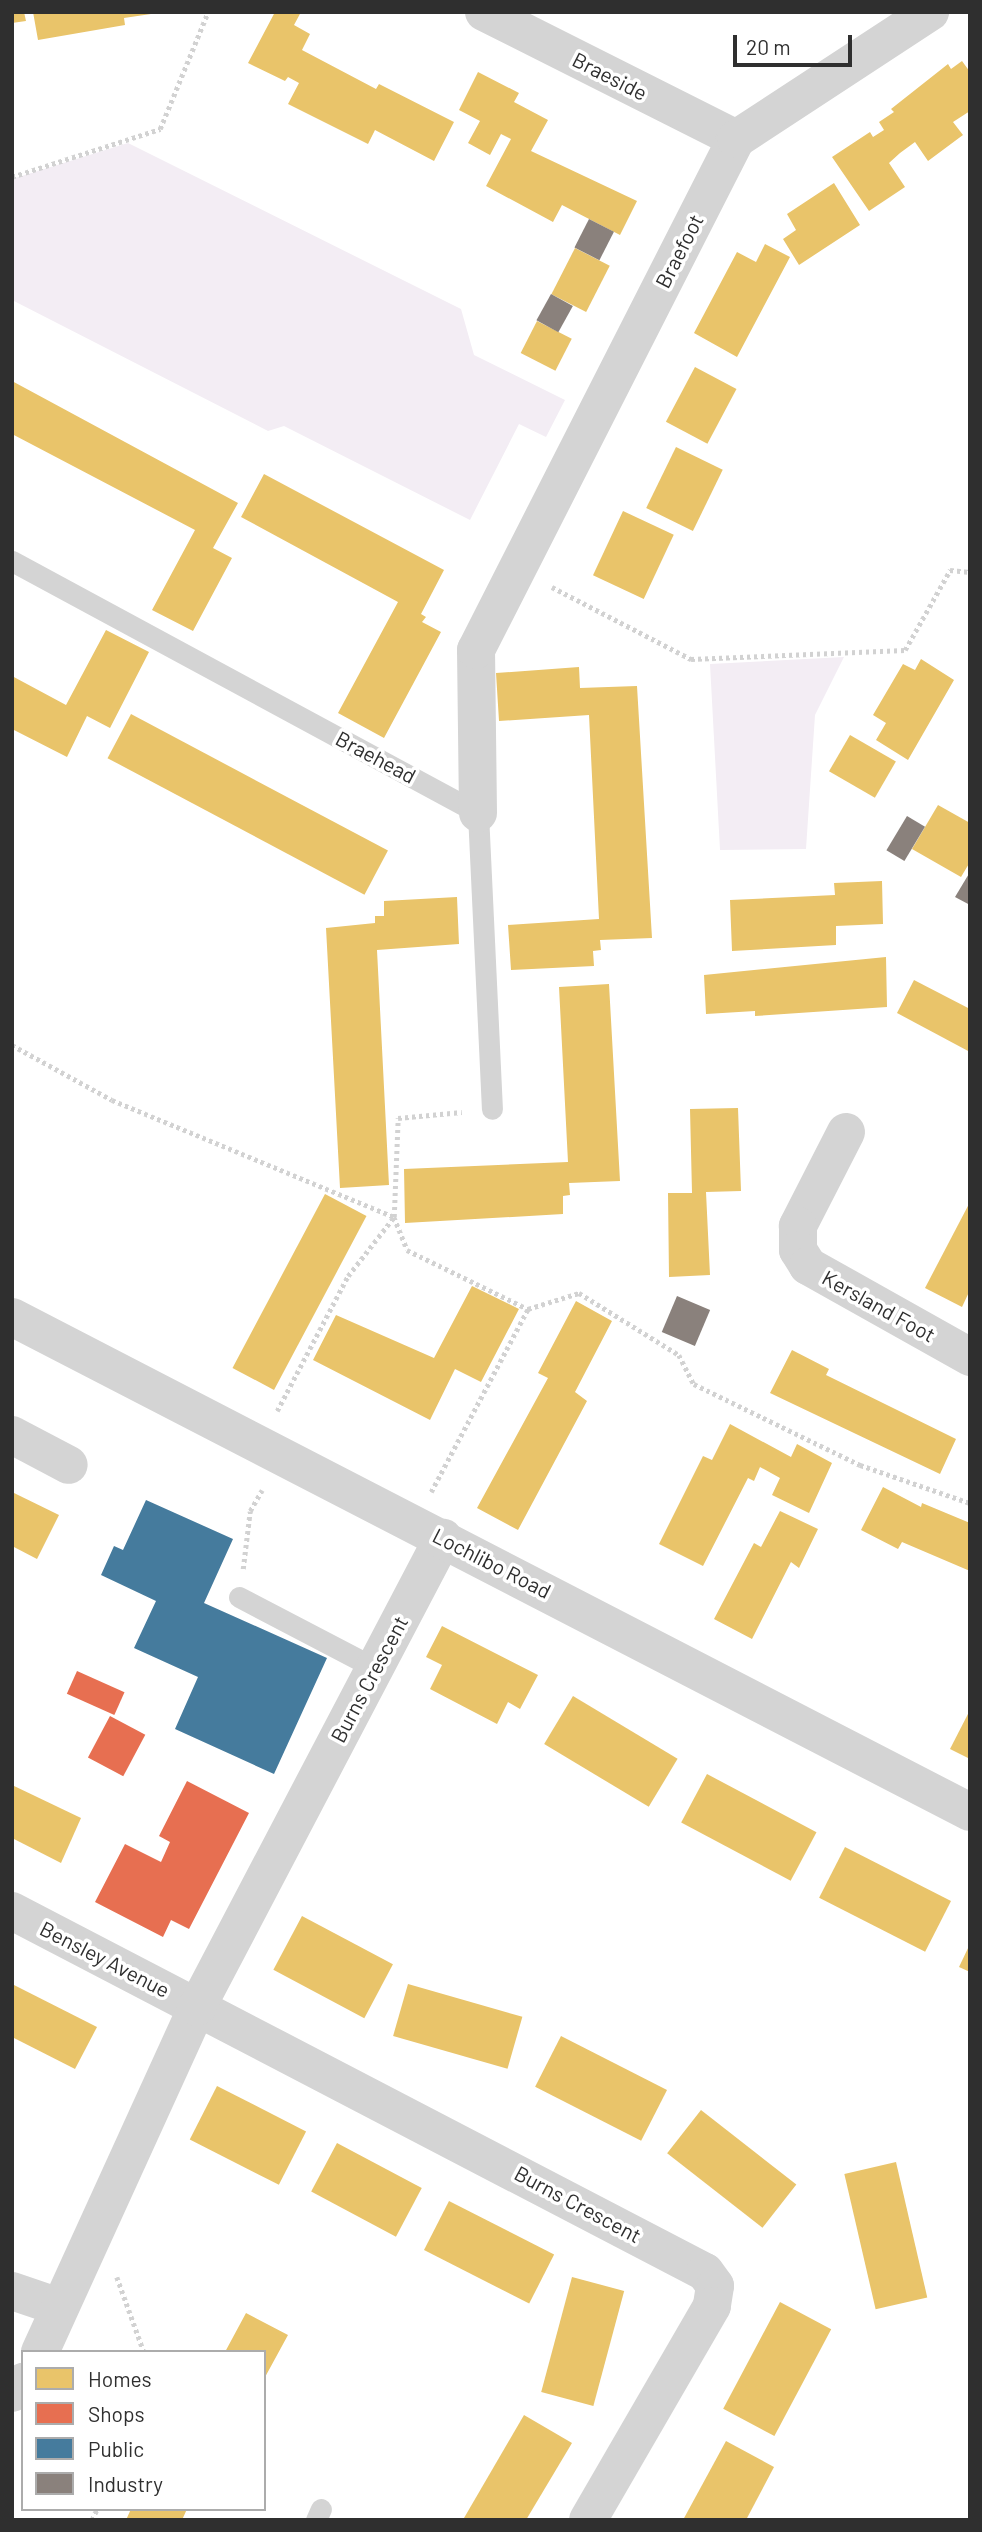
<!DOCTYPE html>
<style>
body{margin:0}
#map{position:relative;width:982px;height:2532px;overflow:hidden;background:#fff;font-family:Barlow,sans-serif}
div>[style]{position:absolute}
.green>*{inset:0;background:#f3edf4}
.homes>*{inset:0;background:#e9c46a;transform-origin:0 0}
.shops>*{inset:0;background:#e76f51;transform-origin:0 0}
.public>*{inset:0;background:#457b9d}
.industry>*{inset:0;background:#8a817c;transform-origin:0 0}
.path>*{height:4.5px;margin-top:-2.25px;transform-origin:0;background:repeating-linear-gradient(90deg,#d2d2d2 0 3.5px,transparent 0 7px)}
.service>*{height:21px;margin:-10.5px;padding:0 10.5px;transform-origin:10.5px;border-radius:10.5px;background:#d4d4d4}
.minor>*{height:38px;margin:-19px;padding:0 19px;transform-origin:19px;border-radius:19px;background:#d4d4d4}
.tertiary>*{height:38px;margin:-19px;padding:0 19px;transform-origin:19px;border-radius:19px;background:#d4d4d4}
span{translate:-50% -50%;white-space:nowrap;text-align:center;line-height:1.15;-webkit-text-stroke:7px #fff;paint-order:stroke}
.street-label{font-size:21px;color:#2f2f2f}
.frame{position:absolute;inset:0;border:14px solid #2f2f2f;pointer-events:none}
.legend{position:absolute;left:21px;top:2350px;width:245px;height:161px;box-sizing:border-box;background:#fff;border:2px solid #acacac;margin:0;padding:9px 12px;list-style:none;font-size:21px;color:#2f2f2f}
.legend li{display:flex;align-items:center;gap:14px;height:35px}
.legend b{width:35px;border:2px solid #acacac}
.scale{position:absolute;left:733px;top:35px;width:119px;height:32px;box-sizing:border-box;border:4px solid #2f2f2f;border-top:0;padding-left:9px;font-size:21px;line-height:24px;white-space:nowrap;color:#2f2f2f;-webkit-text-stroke:5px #fff;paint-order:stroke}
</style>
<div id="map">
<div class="green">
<div style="clip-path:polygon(128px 143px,461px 309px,474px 355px,565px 400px,546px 437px,519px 424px,470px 520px,284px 426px,268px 431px,12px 300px,12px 179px)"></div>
<div style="clip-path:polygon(844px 657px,815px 715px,806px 849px,720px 850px,710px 664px)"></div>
</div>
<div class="homes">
<div style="clip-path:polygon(12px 12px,24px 12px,26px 21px,12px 23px)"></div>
<div style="clip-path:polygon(33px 12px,151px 12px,151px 14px,124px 18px,125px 25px,38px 40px)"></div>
<div style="clip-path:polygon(275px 12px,301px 12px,294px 25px,310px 34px,302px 50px,376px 89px,379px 84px,454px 122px,434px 161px,375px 130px,368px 144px,288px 104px,299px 83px,288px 77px,285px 81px,248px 63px)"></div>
<div style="clip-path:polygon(962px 61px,970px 72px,970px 111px,953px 122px,963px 135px,928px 161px,915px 142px,900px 153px,889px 163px,905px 187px,869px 211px,832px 157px,870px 132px,873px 137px,884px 130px,879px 122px,894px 112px,891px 109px,948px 64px,951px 69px)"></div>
<div style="clip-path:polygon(478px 72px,519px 93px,514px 102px,548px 120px,531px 151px,637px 201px,620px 235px,562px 205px,553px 222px,486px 186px,511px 139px,501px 134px,490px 155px,468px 143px,480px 121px,459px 110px)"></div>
<div style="clip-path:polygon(834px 183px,860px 225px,799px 265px,783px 239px,796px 230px,787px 214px)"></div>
<div style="clip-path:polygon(765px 244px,790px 257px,737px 357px,694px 333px,737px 252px,756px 262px)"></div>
<div style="left:575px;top:248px;width:39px;height:52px;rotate:27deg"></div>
<div style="left:537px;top:321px;width:39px;height:36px;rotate:27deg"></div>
<div style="left:695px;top:367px;width:47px;height:62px;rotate:28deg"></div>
<div style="clip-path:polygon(12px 381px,238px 503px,213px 548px,232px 558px,193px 631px,152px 610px,195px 530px,12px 434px)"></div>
<div style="left:676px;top:447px;width:52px;height:68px;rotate:26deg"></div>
<div style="clip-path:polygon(264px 474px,444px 570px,421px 614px,426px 617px,422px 622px,441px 632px,384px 738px,338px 713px,398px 602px,241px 517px)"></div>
<div style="left:623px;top:511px;width:56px;height:71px;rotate:25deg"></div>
<div style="clip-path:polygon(106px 630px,149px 652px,110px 728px,87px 716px,67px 757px,12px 729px,12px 676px,66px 705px)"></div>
<div style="clip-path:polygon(921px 659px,954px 680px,908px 760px,876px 740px,886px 723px,873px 715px,903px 664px,915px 670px)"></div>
<div style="clip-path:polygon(579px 667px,580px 688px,637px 686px,652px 938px,600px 940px,601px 950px,593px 951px,594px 966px,511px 970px,508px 925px,599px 919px,589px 715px,499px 721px,496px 673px)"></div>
<div style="left:131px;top:714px;width:291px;height:50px;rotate:28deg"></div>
<div style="left:850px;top:735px;width:53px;height:42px;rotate:30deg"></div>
<div style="clip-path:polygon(938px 805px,970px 823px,970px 862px,961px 877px,912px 849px)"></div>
<div style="clip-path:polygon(882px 881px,883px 924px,836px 926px,836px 945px,732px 951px,730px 900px,835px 895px,834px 883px)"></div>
<div style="clip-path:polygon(457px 897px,459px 944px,377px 950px,389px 1185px,340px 1188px,326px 928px,375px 923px,375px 916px,384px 916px,384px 901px)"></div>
<div style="clip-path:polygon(886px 957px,887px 1007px,755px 1016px,755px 1011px,706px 1014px,704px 975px)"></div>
<div style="clip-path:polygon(914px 980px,970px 1009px,970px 1052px,897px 1013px)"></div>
<div style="clip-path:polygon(609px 984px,620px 1181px,569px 1183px,570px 1195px,563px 1196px,563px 1214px,405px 1223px,404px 1169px,568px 1162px,559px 987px)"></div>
<div style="clip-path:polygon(738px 1108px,741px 1191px,706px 1192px,710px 1275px,669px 1277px,668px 1193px,692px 1193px,690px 1109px)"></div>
<div style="left:325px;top:1194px;width:47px;height:197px;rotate:28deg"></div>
<div style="clip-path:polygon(970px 1202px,970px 1290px,962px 1307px,925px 1288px)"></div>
<div style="clip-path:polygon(472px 1286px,519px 1309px,481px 1382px,455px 1369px,430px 1420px,313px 1360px,336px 1315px,434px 1358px)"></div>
<div style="clip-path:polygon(576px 1301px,612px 1321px,575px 1392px,587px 1401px,518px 1530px,477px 1508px,548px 1378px,538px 1373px)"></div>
<div style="clip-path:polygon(792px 1350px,829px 1369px,826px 1375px,956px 1439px,940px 1474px,770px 1393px)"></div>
<div style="clip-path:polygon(730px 1424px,791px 1457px,797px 1444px,832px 1463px,809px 1513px,772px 1495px,780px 1478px,760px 1467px,754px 1481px,748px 1478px,703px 1566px,659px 1544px,703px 1456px,712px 1460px)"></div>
<div style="clip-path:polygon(883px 1487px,921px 1507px,922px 1503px,970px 1523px,970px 1571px,902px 1542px,898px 1549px,861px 1530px)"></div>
<div style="clip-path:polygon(12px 1492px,59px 1515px,37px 1559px,12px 1546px)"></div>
<div style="clip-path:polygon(780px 1511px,818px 1529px,799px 1568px,791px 1562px,752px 1639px,714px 1619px,754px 1543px,761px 1547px)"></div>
<div style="clip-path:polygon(442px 1626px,538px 1675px,520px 1709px,508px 1702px,497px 1724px,430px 1689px,442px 1665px,426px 1657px)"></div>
<div style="left:573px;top:1696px;width:122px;height:56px;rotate:31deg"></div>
<div style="clip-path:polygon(970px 1710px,970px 1759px,950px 1749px)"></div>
<div style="left:707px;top:1774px;width:124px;height:55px;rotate:28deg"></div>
<div style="clip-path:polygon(12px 1785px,81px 1818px,61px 1863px,12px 1838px)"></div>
<div style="left:845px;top:1847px;width:119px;height:57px;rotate:27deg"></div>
<div style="left:302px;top:1916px;width:103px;height:61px;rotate:28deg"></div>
<div style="clip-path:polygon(970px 1944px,970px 1972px,959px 1967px)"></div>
<div style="clip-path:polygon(12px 1984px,97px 2027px,75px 2069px,12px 2037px)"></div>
<div style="left:408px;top:1984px;width:119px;height:54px;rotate:16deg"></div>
<div style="left:561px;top:2036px;width:119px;height:57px;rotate:27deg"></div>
<div style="left:217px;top:2086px;width:100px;height:60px;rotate:27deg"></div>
<div style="left:701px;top:2110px;width:121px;height:55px;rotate:38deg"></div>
<div style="left:337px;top:2143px;width:96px;height:55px;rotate:28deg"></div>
<div style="left:896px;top:2162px;width:139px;height:53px;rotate:77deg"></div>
<div style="left:449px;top:2201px;width:118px;height:55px;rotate:27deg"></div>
<div style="left:572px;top:2277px;width:54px;height:119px;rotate:15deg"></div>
<div style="left:780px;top:2302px;width:58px;height:121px;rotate:28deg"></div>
<div style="clip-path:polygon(246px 2313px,288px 2335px,264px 2379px,264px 2352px,225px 2352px)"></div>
<div style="clip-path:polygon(524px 2415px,572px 2443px,526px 2520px,468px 2520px,464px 2518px)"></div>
<div style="clip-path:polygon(726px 2441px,774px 2467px,746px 2520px,683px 2520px)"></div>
<div style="clip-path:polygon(131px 2509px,187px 2509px,182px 2520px,126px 2520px)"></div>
</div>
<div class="shops">
<div style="left:77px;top:1671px;width:52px;height:25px;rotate:24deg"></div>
<div style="left:110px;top:1716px;width:40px;height:47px;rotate:28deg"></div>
<div style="clip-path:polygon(187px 1781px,249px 1813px,189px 1929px,171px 1920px,163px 1937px,95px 1902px,125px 1844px,161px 1862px,170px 1842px,159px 1836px)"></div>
</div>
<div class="public">
<div style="clip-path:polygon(146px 1500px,233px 1539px,204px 1603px,327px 1658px,274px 1774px,175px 1729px,198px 1677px,134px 1648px,156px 1601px,101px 1575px,114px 1546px,123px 1550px)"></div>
</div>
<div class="industry">
<div style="left:589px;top:219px;width:28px;height:32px;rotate:27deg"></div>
<div style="left:551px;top:294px;width:25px;height:30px;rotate:29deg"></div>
<div style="left:907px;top:816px;width:21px;height:40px;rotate:31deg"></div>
<div style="clip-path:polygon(970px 872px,970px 905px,955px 897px)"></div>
<div style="left:677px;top:1296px;width:36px;height:39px;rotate:23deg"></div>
</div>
<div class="path">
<div style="left:12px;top:177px;width:156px;rotate:-18deg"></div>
<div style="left:160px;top:129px;width:126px;rotate:-67.7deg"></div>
<div style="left:552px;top:587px;width:157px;rotate:27.4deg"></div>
<div style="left:691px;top:659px;width:214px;rotate:-2.4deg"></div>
<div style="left:905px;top:650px;width:92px;rotate:-60.6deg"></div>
<div style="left:950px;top:570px;width:20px;rotate:6deg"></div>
<div style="left:12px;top:1045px;width:114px;rotate:28.8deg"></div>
<div style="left:112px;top:1100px;width:305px;rotate:22.5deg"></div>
<div style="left:394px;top:1217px;width:35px;rotate:68deg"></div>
<div style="left:407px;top:1250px;width:135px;rotate:26deg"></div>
<div style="left:528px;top:1309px;width:53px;rotate:-17.4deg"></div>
<div style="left:579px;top:1293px;width:118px;rotate:31.8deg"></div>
<div style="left:679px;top:1355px;width:33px;rotate:63deg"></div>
<div style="left:694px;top:1384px;width:185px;rotate:26deg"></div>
<div style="left:860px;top:1465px;width:116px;rotate:19.1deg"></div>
<div style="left:277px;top:1411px;width:153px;rotate:-62.3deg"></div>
<div style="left:348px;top:1276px;width:75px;rotate:-52.1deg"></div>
<div style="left:394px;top:1217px;width:99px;rotate:-87.7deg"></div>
<div style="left:398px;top:1118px;width:64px;rotate:-5.4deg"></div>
<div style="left:431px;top:1492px;width:207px;rotate:-62.1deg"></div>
<div style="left:243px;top:1569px;width:58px;rotate:-83.1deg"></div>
<div style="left:250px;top:1511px;width:24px;rotate:-60deg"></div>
<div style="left:117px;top:2277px;width:80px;rotate:70.2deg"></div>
<div style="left:92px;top:2520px;width:12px;rotate:-66deg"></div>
</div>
<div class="service">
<div style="left:12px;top:561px;width:530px;rotate:28.4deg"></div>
<div style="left:478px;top:813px;width:296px;rotate:87.3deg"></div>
<div style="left:239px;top:1597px;width:153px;rotate:27.6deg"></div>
<div style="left:316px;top:2520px;width:12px;rotate:-66deg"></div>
</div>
<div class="minor">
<div style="left:484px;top:12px;width:282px;rotate:26.7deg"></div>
<div style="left:478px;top:813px;width:163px;rotate:-90.7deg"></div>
<div style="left:476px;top:650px;width:573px;rotate:-63.03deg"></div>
<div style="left:736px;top:139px;width:232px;rotate:-33.2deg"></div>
<div style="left:846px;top:1132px;width:106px;rotate:117.1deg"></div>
<div style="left:798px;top:1226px;width:24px;rotate:90deg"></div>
<div style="left:798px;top:1250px;width:19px;rotate:58deg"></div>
<div style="left:808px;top:1266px;width:186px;rotate:29.3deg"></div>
<div style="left:12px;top:1435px;width:64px;rotate:27.8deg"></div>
<div style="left:12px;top:1911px;width:781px;rotate:27.52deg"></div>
<div style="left:705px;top:2272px;width:17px;rotate:54deg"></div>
<div style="left:715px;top:2286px;width:20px;rotate:99deg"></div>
<div style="left:712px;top:2306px;width:247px;rotate:120.1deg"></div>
<div style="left:12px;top:2291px;width:50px;rotate:18.8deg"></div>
<div style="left:40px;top:2352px;width:379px;rotate:-65.5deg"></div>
<div style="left:197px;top:2007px;width:530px;rotate:-62.32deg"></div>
<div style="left:12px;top:2393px;width:16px;rotate:-45deg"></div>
</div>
<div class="tertiary">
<div style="left:12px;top:1317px;width:1078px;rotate:27.33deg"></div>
</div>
<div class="street-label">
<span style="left:610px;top:76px;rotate:27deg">Braeside</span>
<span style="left:679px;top:251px;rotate:-63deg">Braefoot</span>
<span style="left:376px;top:757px;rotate:28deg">Braehead</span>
<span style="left:879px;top:1306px;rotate:29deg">Kersland Foot</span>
<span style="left:492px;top:1563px;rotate:27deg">Lochlibo Road</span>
<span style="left:369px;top:1679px;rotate:-62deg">Burns Crescent</span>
<span style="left:105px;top:1959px;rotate:27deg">Bensley Avenue</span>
<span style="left:578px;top:2204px;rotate:28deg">Burns Crescent</span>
</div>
<div class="frame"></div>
<ul class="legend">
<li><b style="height:19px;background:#e9c46a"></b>Homes</li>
<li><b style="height:19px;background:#e76f51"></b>Shops</li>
<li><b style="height:19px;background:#457b9d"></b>Public</li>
<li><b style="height:19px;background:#8a817c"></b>Industry</li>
</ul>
<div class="scale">20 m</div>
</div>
